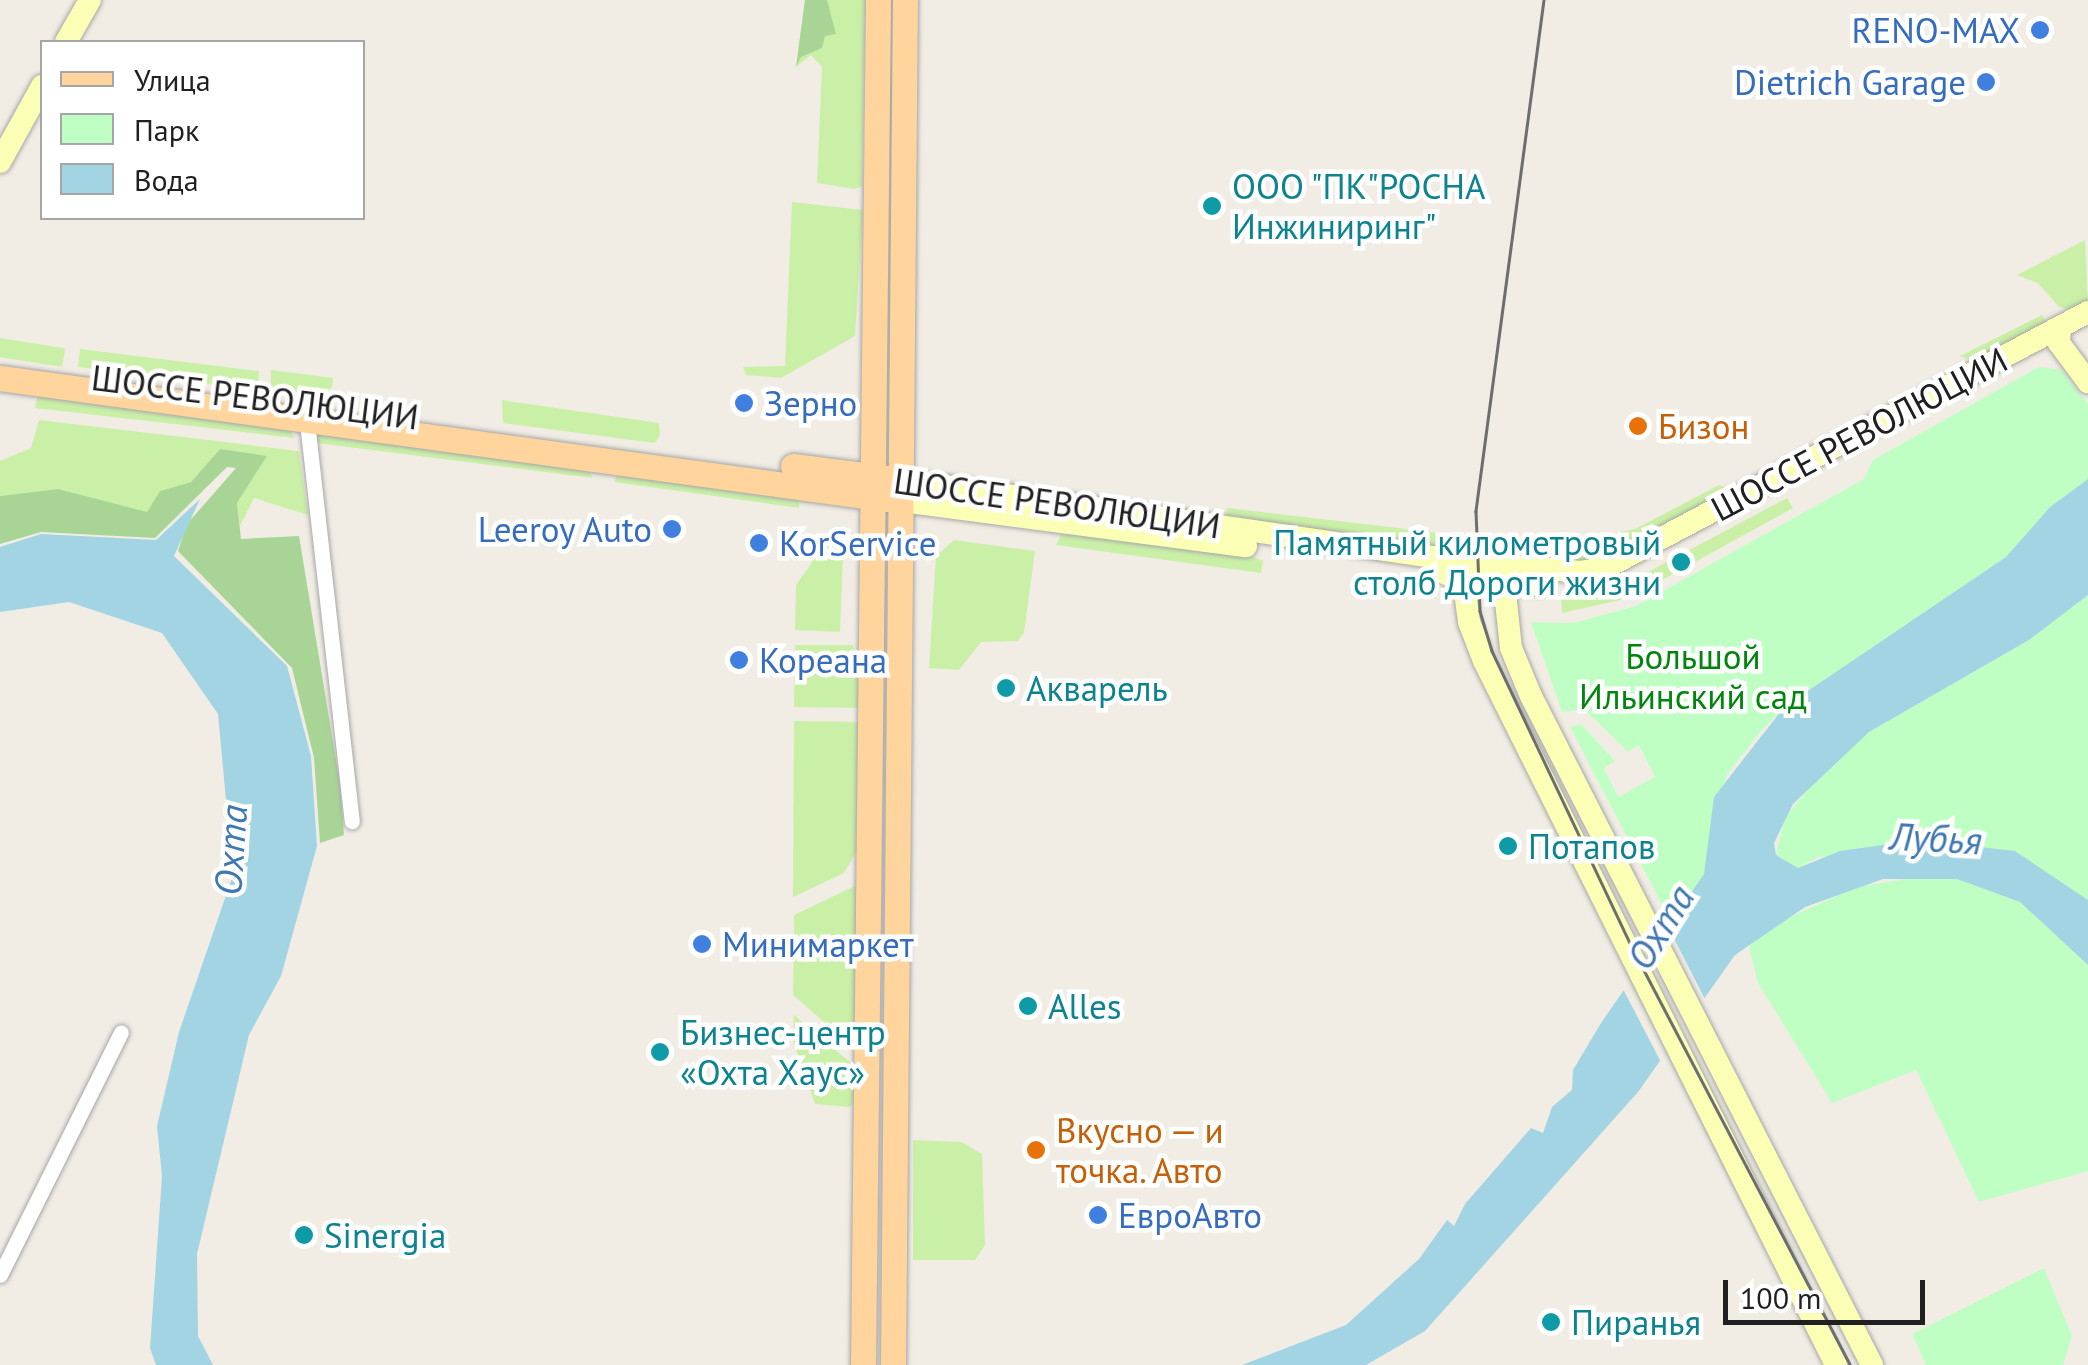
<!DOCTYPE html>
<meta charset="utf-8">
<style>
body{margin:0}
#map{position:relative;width:2088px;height:1365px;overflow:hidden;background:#f1ede5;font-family:"PT Sans",sans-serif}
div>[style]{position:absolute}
.grass>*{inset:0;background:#caf0a7;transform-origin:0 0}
.forest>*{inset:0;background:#a8d596}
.park>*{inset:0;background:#bfffc4}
.water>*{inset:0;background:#a2d4e3}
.pier>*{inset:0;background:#f1ede5}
.roads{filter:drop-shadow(0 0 2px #a7a7a7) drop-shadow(0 0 2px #a7a7a7)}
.street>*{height:15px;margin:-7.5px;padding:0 7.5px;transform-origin:7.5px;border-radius:7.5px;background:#fff}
.secondary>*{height:22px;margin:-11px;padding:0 11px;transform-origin:11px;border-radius:11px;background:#fbffb6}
.primary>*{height:25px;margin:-12.5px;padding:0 12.5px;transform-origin:12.5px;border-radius:12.5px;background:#ffd59d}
.tram>*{height:2.5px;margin:-1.25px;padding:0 1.25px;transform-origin:1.25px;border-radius:1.25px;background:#6e6e6e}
.dots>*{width:28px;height:28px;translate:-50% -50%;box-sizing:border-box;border:5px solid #fff;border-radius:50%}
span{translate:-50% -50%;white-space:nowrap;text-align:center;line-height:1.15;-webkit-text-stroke:9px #fff;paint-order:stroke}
.shop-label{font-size:35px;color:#366cbe}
.right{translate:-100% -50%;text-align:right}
.left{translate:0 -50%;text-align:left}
.culture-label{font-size:35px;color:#0d838f}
.street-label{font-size:35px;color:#202020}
.food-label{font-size:35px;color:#c56008}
.park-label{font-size:35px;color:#01860d}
.water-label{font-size:38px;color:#3f78b2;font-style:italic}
.legend{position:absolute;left:40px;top:40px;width:325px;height:180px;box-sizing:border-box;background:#fff;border:2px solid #a6a6a6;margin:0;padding:12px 18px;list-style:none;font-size:30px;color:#202020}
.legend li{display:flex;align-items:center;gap:20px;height:50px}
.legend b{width:50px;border:2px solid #a6a6a6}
.scale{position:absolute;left:1723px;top:1280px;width:202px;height:45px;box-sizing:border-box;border:5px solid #202020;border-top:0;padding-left:12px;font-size:30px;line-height:35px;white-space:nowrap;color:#202020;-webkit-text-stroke:8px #fff;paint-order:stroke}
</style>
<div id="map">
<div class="grass">
<div style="clip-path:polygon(805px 0,865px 0,862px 186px,855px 189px,817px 183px,822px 67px,811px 55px,796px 67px)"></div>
<div style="clip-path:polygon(792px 202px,863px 210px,855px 336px,781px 378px,746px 375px,743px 367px,785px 366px)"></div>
<div style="clip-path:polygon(2085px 240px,2088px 305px,2077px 311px,2059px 307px,2038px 283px,2017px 275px)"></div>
<div style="clip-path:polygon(2042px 315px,2047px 323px,1973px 361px,1960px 356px)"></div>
<div style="left:0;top:338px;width:66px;height:19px;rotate:9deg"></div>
<div style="clip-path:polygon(80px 349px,259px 371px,258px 383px,255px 390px,78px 367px)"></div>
<div style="clip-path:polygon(271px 370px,333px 378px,332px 387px,319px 398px,271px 392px)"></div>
<div style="clip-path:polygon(38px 393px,289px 426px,294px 438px,35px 408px)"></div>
<div style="clip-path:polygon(502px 400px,659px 423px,660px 435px,655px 443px,503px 423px)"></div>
<div style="clip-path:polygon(39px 420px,299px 451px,308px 515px,254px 498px,240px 526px,237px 503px,266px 457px,220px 449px,191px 482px,160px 491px,147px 513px,58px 489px,0 496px,0 461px,31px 448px)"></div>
<div style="clip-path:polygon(316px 430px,587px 468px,593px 478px,309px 442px)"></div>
<div style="clip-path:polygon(617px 475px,800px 496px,799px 508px,614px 482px)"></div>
<div style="clip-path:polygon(1719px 485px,1733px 489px,1605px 559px,1564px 563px,1564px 544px,1635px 529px)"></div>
<div style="clip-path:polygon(1787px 498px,1793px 508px,1629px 598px,1562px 613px,1561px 594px,1620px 587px)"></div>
<div style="clip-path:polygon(1227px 508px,1449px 534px,1448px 551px,1226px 516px)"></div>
<div style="clip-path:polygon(839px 525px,844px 529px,840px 632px,795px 630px,796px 585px)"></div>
<div style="clip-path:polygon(1061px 534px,1247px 554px,1263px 561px,1261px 573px,1056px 545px)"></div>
<div style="clip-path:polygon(954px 540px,1035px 551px,1024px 633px,1018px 641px,981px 642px,959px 670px,929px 668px,936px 556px)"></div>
<div style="clip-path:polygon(795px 645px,853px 645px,862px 687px,859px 708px,794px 707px)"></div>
<div style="clip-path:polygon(794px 721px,859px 722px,859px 848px,844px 873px,793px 897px)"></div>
<div style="clip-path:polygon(859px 884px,857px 1051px,793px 995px,794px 915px)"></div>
<div style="clip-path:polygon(794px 1015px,857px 1068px,856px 1101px,849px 1107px,815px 1104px,793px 1041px)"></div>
<div style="clip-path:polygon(913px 1140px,962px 1142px,982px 1154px,985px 1245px,975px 1260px,913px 1260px)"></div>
</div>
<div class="forest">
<div style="clip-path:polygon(805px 0,827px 0,836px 34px,825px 36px,822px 48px,801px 57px,796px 67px)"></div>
<div style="clip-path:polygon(220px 449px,267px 456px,237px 503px,241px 539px,299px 536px,340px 784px,344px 835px,320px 843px,314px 758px,292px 668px,178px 551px,187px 524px,236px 468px,227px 467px,155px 538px,41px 532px,0 544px,0 496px,58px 489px,147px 512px,160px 491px,191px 482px)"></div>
</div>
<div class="park">
<div style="clip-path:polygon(2039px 367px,2061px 370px,2088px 404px,2088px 479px,2050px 507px,2006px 557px,1784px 707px,1761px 731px,1727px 774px,1704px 874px,1673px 926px,1570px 727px,1581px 724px,1615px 761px,1604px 768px,1618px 797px,1655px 777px,1639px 745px,1628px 752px,1584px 709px,1562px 712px,1531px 622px,1573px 623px,1636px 606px,1864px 479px,1873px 460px)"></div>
<div style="clip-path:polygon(2088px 595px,2088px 900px,2014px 851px,1818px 857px,1798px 868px,1776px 855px,1785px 817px,1828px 766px,1869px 732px,2029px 640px)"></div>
<div style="clip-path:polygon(1924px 876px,1957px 879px,2020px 902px,2088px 965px,2088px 1171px,1979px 1202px,1916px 1070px,1832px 1103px,1758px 983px,1749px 947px,1768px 927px,1857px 887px)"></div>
<div style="clip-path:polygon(2044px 1268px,2072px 1336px,2063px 1365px,1926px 1365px,1912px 1334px)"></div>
</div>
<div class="water">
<div style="clip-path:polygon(2088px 479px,2088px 595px,2029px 640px,1869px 732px,1793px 804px,1774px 843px,1776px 855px,1798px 868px,1840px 851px,1918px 840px,2015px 851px,2088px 900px,2088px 965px,2020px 902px,1957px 879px,1883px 879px,1805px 907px,1735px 955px,1638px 1092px,1425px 1331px,1366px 1365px,1242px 1365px,1346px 1325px,1419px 1259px,1447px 1220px,1454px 1226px,1465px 1204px,1531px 1128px,1543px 1133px,1552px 1107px,1572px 1090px,1573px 1070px,1601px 1023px,1704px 874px,1714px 797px,1784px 707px,2006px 557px,2050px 507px)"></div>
<div style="clip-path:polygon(200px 499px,174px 556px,287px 666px,311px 756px,317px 846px,281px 976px,249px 1035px,197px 1254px,198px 1336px,213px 1365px,156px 1365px,150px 1348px,162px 1176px,157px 1126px,179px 1032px,233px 875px,218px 714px,162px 633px,69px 602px,0 612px,0 547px,41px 534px,156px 540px)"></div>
</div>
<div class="pier">
<div style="clip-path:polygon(1667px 925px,1707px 1003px,1663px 1066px,1622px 987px)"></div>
</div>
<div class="roads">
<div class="street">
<div style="left:305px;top:404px;width:420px;rotate:83.6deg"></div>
<div style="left:0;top:1275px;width:271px;rotate:-63.5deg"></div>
</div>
<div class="secondary">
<div style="left:66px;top:42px;width:48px;rotate:-60.3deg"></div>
<div style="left:0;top:162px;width:87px;rotate:-61.1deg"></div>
<div style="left:2060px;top:328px;width:15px;rotate:94deg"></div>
<div style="left:2059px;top:343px;width:49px;rotate:53.4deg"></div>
<div style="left:902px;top:480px;width:558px;rotate:8.25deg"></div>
<div style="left:1454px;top:560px;width:127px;rotate:5.4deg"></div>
<div style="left:1580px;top:572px;width:27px;rotate:-10deg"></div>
<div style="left:1607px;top:567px;width:544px;rotate:-27.93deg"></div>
<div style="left:902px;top:501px;width:347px;rotate:7.5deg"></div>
<div style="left:1446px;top:574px;width:93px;rotate:6.8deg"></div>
<div style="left:1494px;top:574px;width:13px;rotate:42deg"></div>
<div style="left:1504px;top:583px;width:65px;rotate:83.9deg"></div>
<div style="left:1511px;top:648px;width:52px;rotate:67.4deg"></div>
<div style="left:1531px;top:696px;width:751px;rotate:62.99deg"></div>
<div style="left:1463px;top:577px;width:45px;rotate:82.4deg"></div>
<div style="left:1469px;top:622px;width:42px;rotate:69deg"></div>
<div style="left:1484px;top:661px;width:787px;rotate:63.43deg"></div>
</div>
<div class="primary">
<div style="left:0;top:378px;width:895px;rotate:7.77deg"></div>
<div style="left:793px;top:466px;width:96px;rotate:7.2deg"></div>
<div style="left:863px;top:1365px;width:1365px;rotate:-89.37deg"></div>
<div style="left:893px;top:1365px;width:1365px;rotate:-89.5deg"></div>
</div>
</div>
<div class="tram">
<div style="left:1544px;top:0;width:516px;rotate:97.58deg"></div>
<div style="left:1476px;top:511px;width:100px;rotate:87.7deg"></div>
<div style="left:1480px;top:611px;width:42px;rotate:73.3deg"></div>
<div style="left:1492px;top:651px;width:334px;rotate:64.7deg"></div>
<div style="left:1635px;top:953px;width:465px;rotate:62.4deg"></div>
</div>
<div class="dots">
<div style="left:2040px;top:30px;background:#3f7fe0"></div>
<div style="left:1986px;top:82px;background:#3f7fe0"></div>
<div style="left:1212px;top:206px;background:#0f9aa8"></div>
<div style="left:744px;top:403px;background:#3f7fe0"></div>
<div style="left:1638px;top:426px;background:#e8710a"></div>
<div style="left:672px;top:529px;background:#3f7fe0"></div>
<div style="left:759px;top:543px;background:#3f7fe0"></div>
<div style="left:1681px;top:562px;background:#0f9aa8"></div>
<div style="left:739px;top:660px;background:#3f7fe0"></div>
<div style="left:1006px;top:688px;background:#0f9aa8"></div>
<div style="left:1508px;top:846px;background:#0f9aa8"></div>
<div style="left:702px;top:944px;background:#3f7fe0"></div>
<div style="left:1028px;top:1006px;background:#0f9aa8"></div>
<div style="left:660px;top:1052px;background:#0f9aa8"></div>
<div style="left:1036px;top:1150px;background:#e8710a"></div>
<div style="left:1098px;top:1215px;background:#3f7fe0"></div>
<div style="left:304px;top:1235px;background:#0f9aa8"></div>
<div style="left:1551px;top:1322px;background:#0f9aa8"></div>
</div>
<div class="shop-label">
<span class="right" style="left:2020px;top:30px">RENO-MAX</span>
<span class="right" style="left:1966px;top:82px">Dietrich Garage</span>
<span class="left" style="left:764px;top:403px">Зерно</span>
<span class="right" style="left:652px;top:529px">Leeroy Auto</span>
<span class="left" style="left:779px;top:543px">KorService</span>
<span class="left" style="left:759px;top:660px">Кореана</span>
<span class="left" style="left:722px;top:944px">Минимаркет</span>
<span class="left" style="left:1118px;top:1215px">ЕвроАвто</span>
</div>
<div class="culture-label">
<span class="left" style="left:1232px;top:206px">ООО "ПК"РОСНА<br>Инжиниринг"</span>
<span class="right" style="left:1661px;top:562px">Памятный километровый<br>столб Дороги жизни</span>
<span class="left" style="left:1026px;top:688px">Акварель</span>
<span class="left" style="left:1528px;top:846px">Потапов</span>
<span class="left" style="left:1048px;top:1006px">Alles</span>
<span class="left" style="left:680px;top:1052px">Бизнес-центр<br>«Охта Хаус»</span>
<span class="left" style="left:324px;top:1235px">Sinergia</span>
<span class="left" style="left:1571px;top:1322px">Пиранья</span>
</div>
<div class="street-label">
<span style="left:255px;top:397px;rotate:7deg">ШОССЕ РЕВОЛЮЦИИ</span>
<span style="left:1859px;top:434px;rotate:-28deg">ШОССЕ РЕВОЛЮЦИИ</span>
<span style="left:1057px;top:503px;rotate:8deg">ШОССЕ РЕВОЛЮЦИИ</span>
</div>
<div class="food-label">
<span class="left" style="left:1658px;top:426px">Бизон</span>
<span class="left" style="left:1056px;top:1150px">Вкусно — и<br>точка. Авто</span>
</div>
<div class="park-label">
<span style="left:1693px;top:676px">Большой<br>Ильинский сад</span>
</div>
<div class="water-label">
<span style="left:1936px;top:838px;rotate:3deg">Лубья</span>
<span style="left:230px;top:850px;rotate:-86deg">Охта</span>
<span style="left:1660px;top:927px;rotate:-58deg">Охта</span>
</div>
<ul class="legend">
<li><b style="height:12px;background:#ffd59d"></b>Улица</li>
<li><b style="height:28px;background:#bfffc4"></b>Парк</li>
<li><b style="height:28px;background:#a2d4e3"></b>Вода</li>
</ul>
<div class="scale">100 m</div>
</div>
